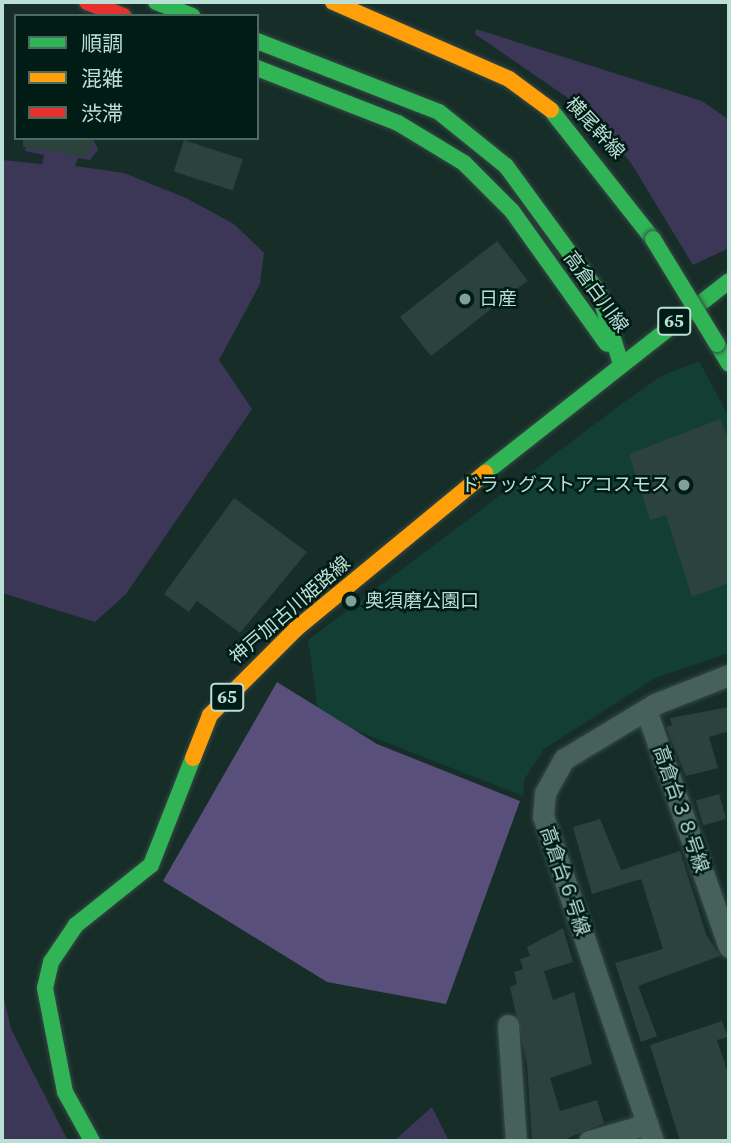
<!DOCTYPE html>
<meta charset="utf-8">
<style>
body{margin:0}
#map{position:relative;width:731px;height:1143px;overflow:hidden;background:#162d28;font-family:"Source Serif 4","Noto Sans JP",serif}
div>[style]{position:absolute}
.built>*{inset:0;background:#123e34}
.green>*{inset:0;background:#3c3757}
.forest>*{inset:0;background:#58507b}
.building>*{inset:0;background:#2c423d;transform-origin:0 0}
.roads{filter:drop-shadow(0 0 2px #364944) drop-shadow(0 0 2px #364944)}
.street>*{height:21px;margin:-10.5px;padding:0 10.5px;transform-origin:10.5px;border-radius:10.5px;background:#46605a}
.fast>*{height:16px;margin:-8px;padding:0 8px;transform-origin:8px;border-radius:8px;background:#30b455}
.slow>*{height:16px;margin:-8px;padding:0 8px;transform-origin:8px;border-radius:8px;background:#ff9f0a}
.jam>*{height:16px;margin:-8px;padding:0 8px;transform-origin:8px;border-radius:8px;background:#e5322d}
.bridges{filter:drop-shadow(0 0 2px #364944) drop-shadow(0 0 2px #364944)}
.fast-bridge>*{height:16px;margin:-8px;padding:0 8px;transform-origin:8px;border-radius:8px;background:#30b455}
.dots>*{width:19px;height:19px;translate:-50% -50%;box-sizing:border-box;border:4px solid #001c15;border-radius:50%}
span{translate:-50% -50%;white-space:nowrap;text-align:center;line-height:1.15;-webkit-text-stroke:5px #001c15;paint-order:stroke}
.shield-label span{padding:2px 5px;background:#001c15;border:2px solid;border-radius:5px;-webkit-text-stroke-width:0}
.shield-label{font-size:18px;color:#bbdfd4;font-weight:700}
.street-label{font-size:19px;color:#bbdfd4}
.poi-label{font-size:19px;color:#bbdfd4}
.left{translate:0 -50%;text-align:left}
.right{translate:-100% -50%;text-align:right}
.frame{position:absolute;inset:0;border:4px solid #bbdfd4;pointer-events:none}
.legend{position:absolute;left:14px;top:14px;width:245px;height:126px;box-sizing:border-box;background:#001c15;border:2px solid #4b6a61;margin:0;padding:9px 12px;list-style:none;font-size:21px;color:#bbdfd4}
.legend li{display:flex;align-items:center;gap:14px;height:35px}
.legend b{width:35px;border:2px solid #4b6a61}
</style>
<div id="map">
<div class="built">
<div style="clip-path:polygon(699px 361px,729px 417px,729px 653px,655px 678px,544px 749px,524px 780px,523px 796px,319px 716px,308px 640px,624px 402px,661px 376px)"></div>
</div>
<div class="green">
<div style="clip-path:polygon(476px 29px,702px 101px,729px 120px,729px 248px,693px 265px,631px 163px,587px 111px,475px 34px)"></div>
<div style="clip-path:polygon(27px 138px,93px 138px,98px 150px,90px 160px,78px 158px,75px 166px,124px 173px,186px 198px,234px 224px,264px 253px,260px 284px,219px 360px,252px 409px,126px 594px,95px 622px,2px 593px,2px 160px,42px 164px,44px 155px,25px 151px)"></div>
<div style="clip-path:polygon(2px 989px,11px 1029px,68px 1141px,2px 1141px)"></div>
<div style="clip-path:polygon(432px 1107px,449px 1141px,397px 1141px,396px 1139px)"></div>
</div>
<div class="forest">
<div style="clip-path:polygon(277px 682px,377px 744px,520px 801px,446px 1004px,327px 982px,163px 881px)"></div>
</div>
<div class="building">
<div style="clip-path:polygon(23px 138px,91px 138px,92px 141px,89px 157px,23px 147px)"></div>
<div style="left:184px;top:140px;width:62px;height:33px;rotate:18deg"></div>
<div style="left:497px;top:241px;width:50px;height:123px;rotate:52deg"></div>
<div style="clip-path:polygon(720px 419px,729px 442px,729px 583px,692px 597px,666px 515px,650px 520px,629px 454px)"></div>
<div style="clip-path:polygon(234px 498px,307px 552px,240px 633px,197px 601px,189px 612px,164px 594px)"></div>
<div style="clip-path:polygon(729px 707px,729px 731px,709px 737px,718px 768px,686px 776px,666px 727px,672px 725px,670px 718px)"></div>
<div style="left:719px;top:794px;width:26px;height:24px;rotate:74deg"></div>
<div style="clip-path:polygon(600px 819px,621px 870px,680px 851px,706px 934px,720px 956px,638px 986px,657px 1036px,641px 1042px,615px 963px,663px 949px,641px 879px,592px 894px,573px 827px)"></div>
<div style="clip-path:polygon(563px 928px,573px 962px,544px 971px,553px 1000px,574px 992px,592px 1064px,550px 1078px,560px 1111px,597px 1100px,604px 1123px,561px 1141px,532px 1141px,527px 1064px,510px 987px,517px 984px,514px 972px,523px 969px,520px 959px,530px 956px,527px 947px)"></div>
<div style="clip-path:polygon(722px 1021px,728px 1037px,717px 1040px,729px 1076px,729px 1141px,680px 1141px,650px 1045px)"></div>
</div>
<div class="roads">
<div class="street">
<div style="left:646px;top:710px;width:251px;rotate:70.7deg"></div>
<div style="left:508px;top:1025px;width:116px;rotate:86.1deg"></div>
<div style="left:589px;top:1141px;width:61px;rotate:-16.1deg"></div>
<div style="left:653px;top:1141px;width:343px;rotate:-108.7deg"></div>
<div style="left:543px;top:816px;width:23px;rotate:-85deg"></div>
<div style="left:545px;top:793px;width:39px;rotate:-61deg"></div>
<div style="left:564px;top:759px;width:106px;rotate:-31.1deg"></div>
<div style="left:655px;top:704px;width:79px;rotate:-21.4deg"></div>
</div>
<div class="fast">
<div style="left:156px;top:2px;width:39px;rotate:21deg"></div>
<div style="left:257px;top:41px;width:195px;rotate:21.3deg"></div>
<div style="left:439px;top:112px;width:86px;rotate:38.9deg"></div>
<div style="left:506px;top:166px;width:157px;rotate:53.8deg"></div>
<div style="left:599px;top:293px;width:71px;rotate:72.8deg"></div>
<div style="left:257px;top:68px;width:151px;rotate:21.3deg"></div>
<div style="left:398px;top:123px;width:77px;rotate:31.2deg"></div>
<div style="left:464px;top:163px;width:68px;rotate:45deg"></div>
<div style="left:512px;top:211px;width:163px;rotate:54.5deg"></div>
<div style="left:551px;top:110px;width:164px;rotate:51.7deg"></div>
<div style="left:717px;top:344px;width:23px;rotate:59deg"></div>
<div style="left:485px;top:473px;width:310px;rotate:-38.2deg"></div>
<div style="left:92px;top:1141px;width:56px;rotate:-118.9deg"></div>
<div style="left:65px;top:1092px;width:106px;rotate:-100.9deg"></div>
<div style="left:45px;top:988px;width:27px;rotate:-77deg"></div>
<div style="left:51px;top:962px;width:45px;rotate:-56deg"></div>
<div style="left:76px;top:925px;width:96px;rotate:-38.7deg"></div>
<div style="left:151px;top:865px;width:115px;rotate:-68.6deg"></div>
</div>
<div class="slow">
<div style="left:333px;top:2px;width:192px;rotate:23.6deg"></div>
<div style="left:509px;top:79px;width:52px;rotate:36.4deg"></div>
<div style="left:193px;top:758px;width:46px;rotate:-68.4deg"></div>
<div style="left:210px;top:715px;width:123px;rotate:-45deg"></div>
<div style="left:297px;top:628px;width:244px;rotate:-39.5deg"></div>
</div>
<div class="jam">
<div style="left:87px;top:2px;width:39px;rotate:21deg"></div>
</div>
</div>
<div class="bridges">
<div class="fast-bridge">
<div style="left:653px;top:239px;width:123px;rotate:58.6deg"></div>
</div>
</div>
<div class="dots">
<div style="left:465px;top:299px;background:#81a198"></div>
<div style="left:684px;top:485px;background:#81a198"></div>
<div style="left:351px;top:601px;background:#81a198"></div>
</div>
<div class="shield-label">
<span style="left:674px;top:321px">65</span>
<span style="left:227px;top:697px">65</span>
</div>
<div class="street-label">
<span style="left:595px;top:128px;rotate:47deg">横尾幹線</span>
<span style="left:596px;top:292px;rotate:54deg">高倉白川線</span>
<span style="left:290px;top:610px;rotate:-41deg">神戸加古川姫路線</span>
<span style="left:681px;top:809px;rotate:71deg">高倉台３８号線</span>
<span style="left:565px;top:881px;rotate:71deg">高倉台６号線</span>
</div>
<div class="poi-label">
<span class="left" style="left:479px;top:299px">日産</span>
<span class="right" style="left:670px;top:485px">ドラッグストアコスモス</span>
<span class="left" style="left:365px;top:601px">奥須磨公園口</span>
</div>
<div class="frame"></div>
<ul class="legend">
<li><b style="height:9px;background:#30b455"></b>順調</li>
<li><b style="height:9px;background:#ff9f0a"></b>混雑</li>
<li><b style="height:9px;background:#e5322d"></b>渋滞</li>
</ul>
</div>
